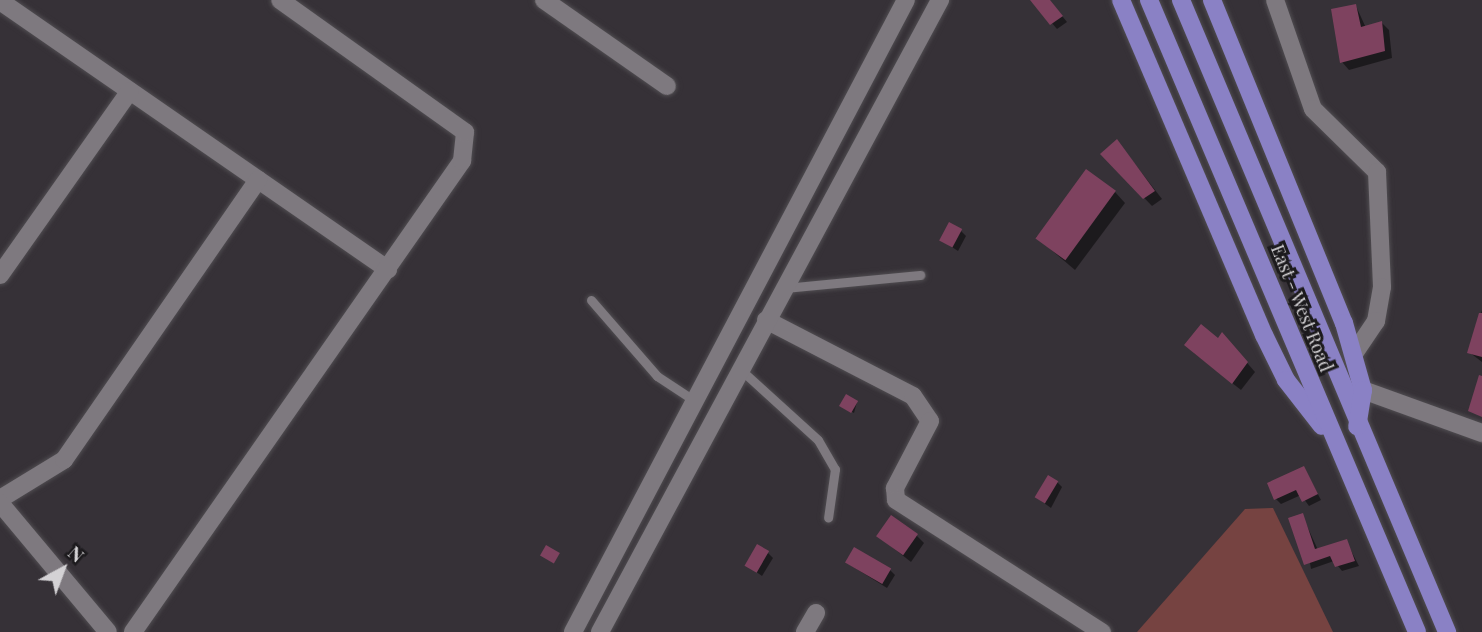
<!DOCTYPE html>
<style>
body{margin:0}
#map{position:relative;width:1482px;height:632px;overflow:hidden;background:#363137;font-family:"Playfair Display",serif}
div>[style]{position:absolute}
.green>*{inset:0;background:#764341}
.shadow>*{inset:0;background:#0007}
.building>*{inset:0;background:#7e425f;transform-origin:0 0}
.roads{filter:drop-shadow(0 0 2px #504d51) drop-shadow(0 0 2px #504d51)}
.lane>*{height:9px;margin:-4.5px;padding:0 4.5px;transform-origin:4.5px;border-radius:4.5px;background:#7e797f}
.street>*{height:18px;margin:-9px;padding:0 9px;transform-origin:9px;border-radius:9px;background:#7e797f}
.secondary>*{height:18px;margin:-9px;padding:0 9px;transform-origin:9px;border-radius:9px;background:#7e797f}
.primary>*{height:18px;margin:-9px;padding:0 9px;transform-origin:9px;border-radius:9px;background:#8a81c5}
span{translate:-50% -50%;white-space:nowrap;text-align:center;line-height:1.15;-webkit-text-stroke:6px #1c1a1d;paint-order:stroke}
.street-label{font-size:18px;color:#d4d2d5}
.north{position:absolute;left:28px;top:534px;width:70px;height:70px;-webkit-text-stroke:5px #1c1a1d;paint-order:stroke;rotate:41deg;font-size:19px;font-weight:700;line-height:28px;text-align:center;color:#d4d2d5}
.north::after{content:'';display:block;margin:auto;width:24px;height:32px;background:#d4d2d5;clip-path:polygon(50% 0,100% 100%,50% 72%,0 100%)}
</style>
<div id="map">
<div class="green">
<div style="clip-path:polygon(1273px 508px,1333px 632px,1137px 632px,1245px 509px)"></div>
</div>
<div class="shadow">
<div style="clip-path:polygon(1032px 0,1049px 0,1067px 22px,1057px 29px)"></div>
<div style="clip-path:polygon(1356px 6px,1366px 28px,1382px 23px,1389px 30px,1392px 58px,1349px 70px,1342px 62px)"></div>
<div style="clip-path:polygon(1124px 150px,1162px 199px,1152px 206px,1102px 154px)"></div>
<div style="clip-path:polygon(1115px 192px,1125px 203px,1075px 270px,1036px 237px)"></div>
<div style="clip-path:polygon(961px 231px,966px 236px,958px 251px,941px 240px)"></div>
<div style="clip-path:polygon(1482px 310px,1482px 362px,1469px 352px)"></div>
<div style="clip-path:polygon(1218px 340px,1230px 343px,1255px 372px,1241px 390px,1194px 353px)"></div>
<div style="clip-path:polygon(857px 402px,854px 413px,843px 407px)"></div>
<div style="clip-path:polygon(1304px 468px,1321px 500px,1309px 506px,1301px 495px,1281px 504px,1276px 499px)"></div>
<div style="clip-path:polygon(1057px 482px,1062px 487px,1051px 508px,1037px 498px)"></div>
<div style="clip-path:polygon(1302px 515px,1318px 550px,1346px 541px,1359px 566px,1342px 571px,1334px 561px,1311px 569px)"></div>
<div style="clip-path:polygon(916px 535px,924px 543px,911px 562px,878px 536px)"></div>
<div style="clip-path:polygon(768px 553px,773px 558px,762px 576px,752px 569px)"></div>
<div style="clip-path:polygon(847px 563px,890px 570px,895px 575px,887px 588px)"></div>
</div>
<div class="building">
<div style="clip-path:polygon(1030px 0,1050px 0,1063px 16px,1050px 25px)"></div>
<div style="clip-path:polygon(1356px 4px,1361px 27px,1382px 21px,1385px 51px,1340px 63px,1331px 9px)"></div>
<div style="clip-path:polygon(1117px 139px,1155px 191px,1143px 199px,1100px 154px)"></div>
<div style="left:1086px;top:169px;width:37px;height:86px;rotate:36deg"></div>
<div style="left:949px;top:222px;width:15px;height:21px;rotate:28deg"></div>
<div style="clip-path:polygon(1479px 313px,1482px 313px,1482px 357px,1467px 353px)"></div>
<div style="clip-path:polygon(1201px 324px,1218px 338px,1222px 332px,1248px 362px,1232px 384px,1184px 345px)"></div>
<div style="clip-path:polygon(1479px 375px,1482px 376px,1482px 417px,1468px 411px)"></div>
<div style="left:846px;top:394px;width:14px;height:14px;rotate:30deg"></div>
<div style="clip-path:polygon(1304px 466px,1318px 494px,1302px 502px,1296px 490px,1274px 500px,1267px 483px)"></div>
<div style="left:1048px;top:475px;width:12px;height:26px;rotate:31deg"></div>
<div style="clip-path:polygon(1303px 513px,1315px 549px,1347px 539px,1355px 561px,1335px 567px,1330px 556px,1304px 565px,1288px 518px)"></div>
<div style="left:891px;top:515px;width:33px;height:26px;rotate:35deg"></div>
<div style="left:757px;top:544px;width:14px;height:25px;rotate:30deg"></div>
<div style="left:546px;top:545px;width:16px;height:12px;rotate:30deg"></div>
<div style="left:854px;top:547px;width:43px;height:18px;rotate:30deg"></div>
</div>
<div class="roads">
<div class="lane">
<div style="left:784px;top:288px;width:137px;rotate:-5.5deg"></div>
<div style="left:591px;top:300px;width:101px;rotate:49deg"></div>
<div style="left:657px;top:376px;width:45px;rotate:33.3deg"></div>
<div style="left:740px;top:369px;width:105px;rotate:42.3deg"></div>
<div style="left:818px;top:440px;width:34px;rotate:60deg"></div>
<div style="left:835px;top:469px;width:49px;rotate:98.1deg"></div>
</div>
<div class="street">
<div style="left:544px;top:0;width:150px;rotate:35deg"></div>
<div style="left:1275px;top:0;width:115px;rotate:70.8deg"></div>
<div style="left:1313px;top:109px;width:90px;rotate:44.5deg"></div>
<div style="left:1377px;top:172px;width:115px;rotate:87.5deg"></div>
<div style="left:1382px;top:287px;width:35px;rotate:100deg"></div>
<div style="left:1376px;top:321px;width:40px;rotate:124deg"></div>
<div style="left:0;top:1px;width:472px;rotate:34.7deg"></div>
<div style="left:0;top:275px;width:225px;rotate:-54.8deg"></div>
<div style="left:766px;top:320px;width:165px;rotate:27.3deg"></div>
<div style="left:913px;top:396px;width:30px;rotate:56deg"></div>
<div style="left:930px;top:421px;width:76px;rotate:117.6deg"></div>
<div style="left:895px;top:488px;width:12px;rotate:85deg"></div>
<div style="left:896px;top:500px;width:245px;rotate:32.7deg"></div>
<div style="left:1363px;top:390px;width:127px;rotate:19.9deg"></div>
<div style="left:0;top:499px;width:75px;rotate:-31.4deg"></div>
<div style="left:64px;top:460px;width:341px;rotate:-55.3deg"></div>
<div style="left:0;top:503px;width:168px;rotate:50.1deg"></div>
<div style="left:133px;top:632px;width:575px;rotate:-55.07deg"></div>
<div style="left:462px;top:161px;width:29px;rotate:-84deg"></div>
<div style="left:465px;top:132px;width:227px;rotate:-144.5deg"></div>
<div style="left:805px;top:632px;width:22px;rotate:-60deg"></div>
</div>
<div class="secondary">
<div style="left:573px;top:632px;width:714px;rotate:-62.22deg"></div>
<div style="left:600px;top:632px;width:718px;rotate:-61.72deg"></div>
</div>
<div class="primary">
<div style="left:1121px;top:0;width:364px;rotate:66.9deg"></div>
<div style="left:1264px;top:335px;width:50px;rotate:63.9deg"></div>
<div style="left:1286px;top:380px;width:58px;rotate:52deg"></div>
<div style="left:1149px;top:0;width:686px;rotate:67.02deg"></div>
<div style="left:1181px;top:0;width:686px;rotate:67.17deg"></div>
<div style="left:1212px;top:0;width:349px;rotate:67.8deg"></div>
<div style="left:1344px;top:323px;width:70px;rotate:74.2deg"></div>
<div style="left:1363px;top:390px;width:37px;rotate:99deg"></div>
</div>
</div>
<div class="street-label">
<span style="left:1302px;top:308px;rotate:68deg">East - West Road</span>
</div>
<div class="north">N</div>
</div>
